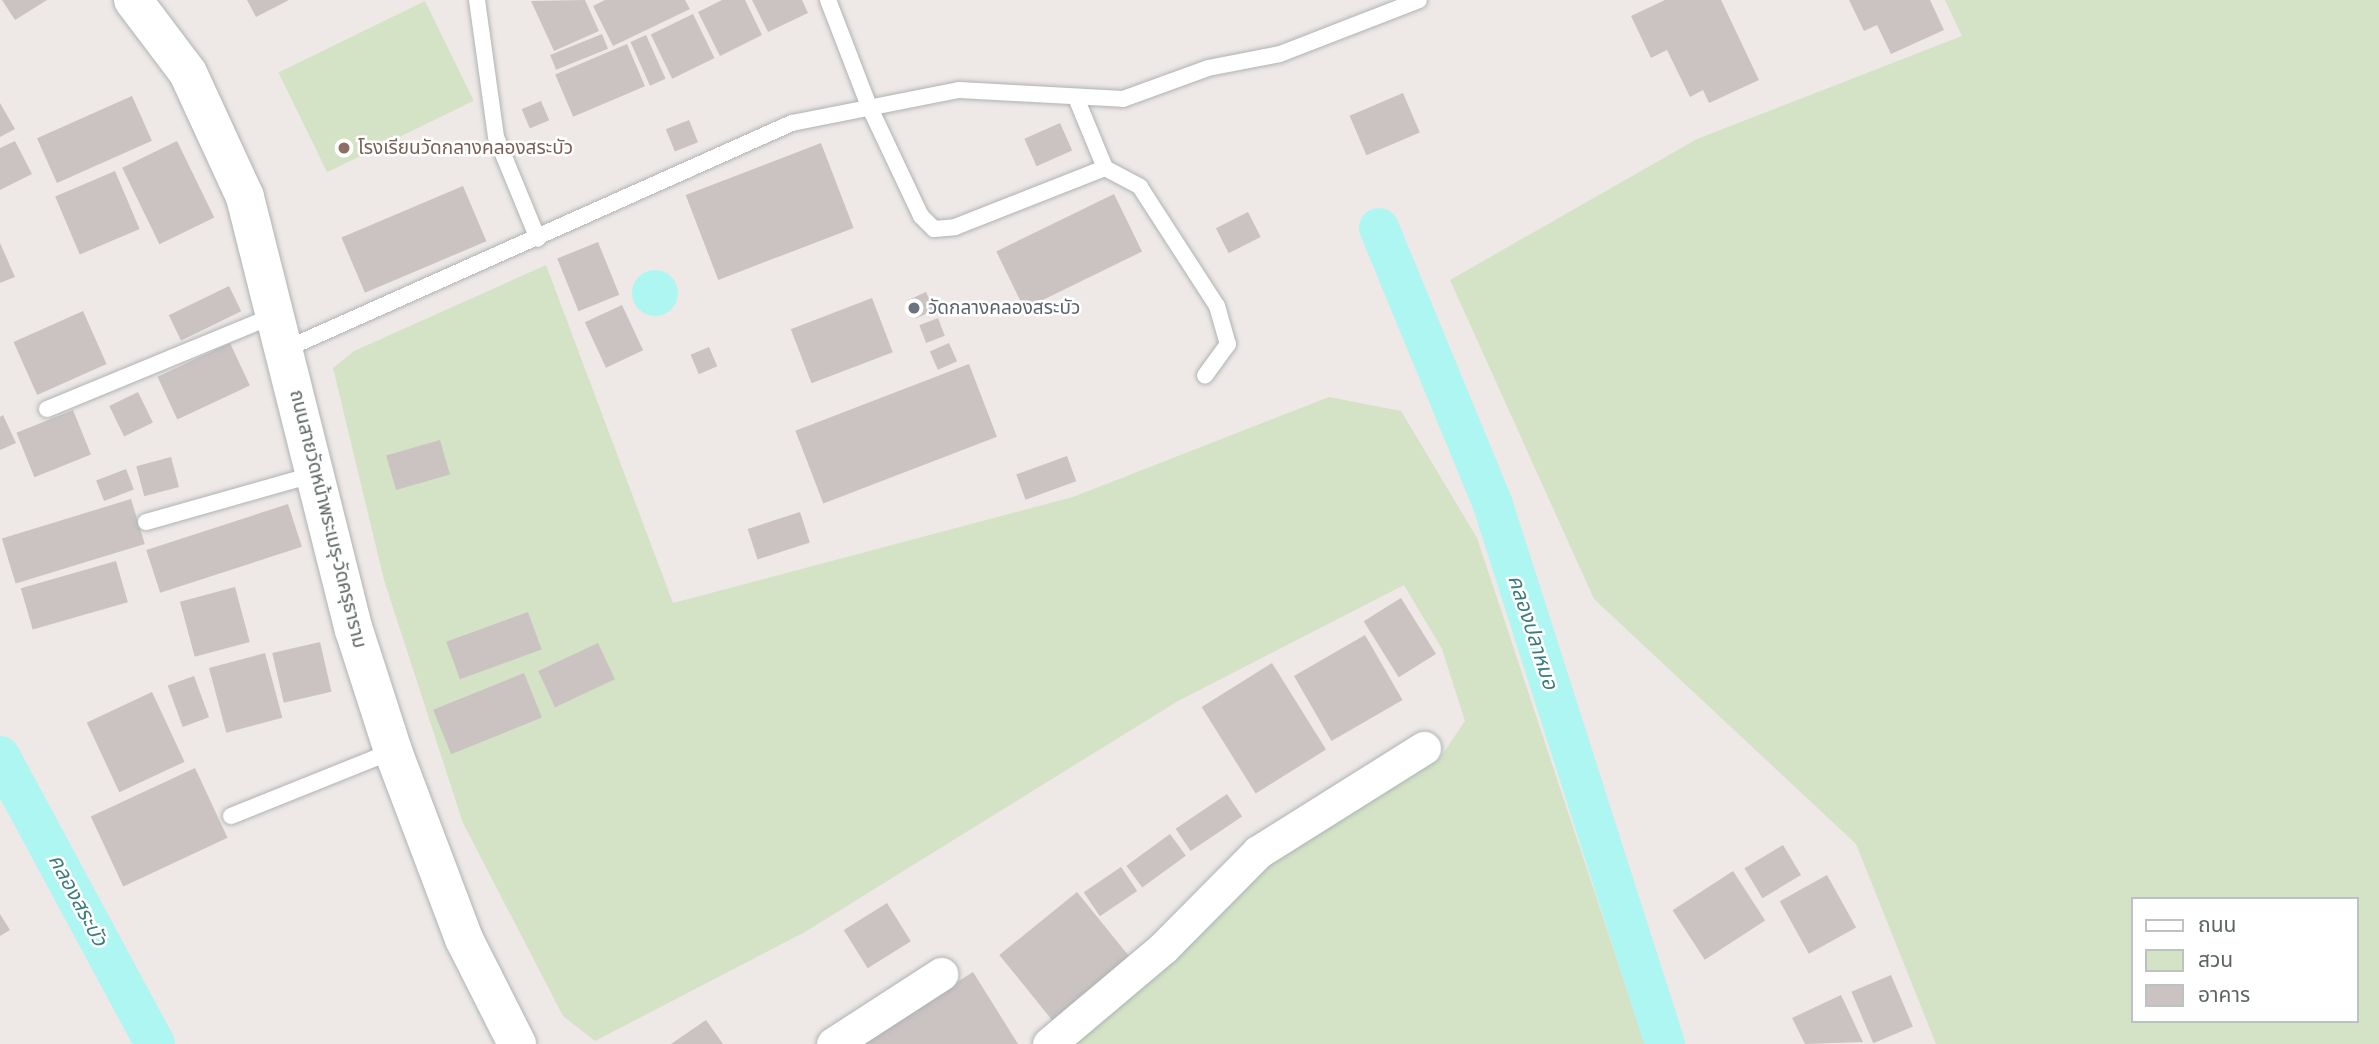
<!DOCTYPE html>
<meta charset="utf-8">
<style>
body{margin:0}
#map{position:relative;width:2379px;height:1044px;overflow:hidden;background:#eee8e6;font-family:"Archivo Narrow","Noto Sans Thai",sans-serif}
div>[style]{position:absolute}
.green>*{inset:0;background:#d4e3c5;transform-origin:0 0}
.water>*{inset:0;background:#aef6f2}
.round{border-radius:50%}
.canal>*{height:40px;margin:-20px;padding:0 20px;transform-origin:20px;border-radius:20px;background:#aef6f2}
.building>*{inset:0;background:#cac3c2;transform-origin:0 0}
.roads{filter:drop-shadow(0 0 2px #aeb3b4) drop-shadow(0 0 2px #aeb3b4)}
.lane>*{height:16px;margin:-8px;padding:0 8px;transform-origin:8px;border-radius:8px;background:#fff}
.street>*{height:33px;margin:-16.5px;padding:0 16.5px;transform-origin:16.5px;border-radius:16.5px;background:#fff}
.secondary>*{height:38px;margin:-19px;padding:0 19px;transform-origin:19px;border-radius:19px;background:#fff}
.dots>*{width:19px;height:19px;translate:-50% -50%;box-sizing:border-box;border:4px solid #fff;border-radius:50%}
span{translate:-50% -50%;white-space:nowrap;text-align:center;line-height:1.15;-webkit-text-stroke:5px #fff;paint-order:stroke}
.education-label{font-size:19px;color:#785e54}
.left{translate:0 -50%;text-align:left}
.worship-label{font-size:19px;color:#5b616d}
.street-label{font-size:19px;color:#5d6464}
.water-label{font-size:21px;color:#3c7c7d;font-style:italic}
.legend{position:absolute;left:2131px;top:897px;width:228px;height:126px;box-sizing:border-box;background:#fff;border:2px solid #bec1c1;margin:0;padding:9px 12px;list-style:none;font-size:21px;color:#5d6464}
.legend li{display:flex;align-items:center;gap:14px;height:35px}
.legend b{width:35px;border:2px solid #bec1c1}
</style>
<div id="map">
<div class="green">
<div style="clip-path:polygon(evenodd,1945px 0,2379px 0,2379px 1044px,1936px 1044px,1856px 844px,1594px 599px,1450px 280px,1697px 139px,1962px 36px,1945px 0,2132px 899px,2356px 899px,2356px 1021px,2132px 1021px,2132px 899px)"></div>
<div style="left:425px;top:1px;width:111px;height:163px;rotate:64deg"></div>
<div style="clip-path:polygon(546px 265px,673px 603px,1073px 497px,1329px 397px,1401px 411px,1477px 538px,1645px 1044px,1069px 1044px,1268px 863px,1440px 758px,1465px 721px,1442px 649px,1404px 585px,1178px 701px,805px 932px,595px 1041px,563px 1016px,463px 823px,384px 580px,333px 368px,354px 351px)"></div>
</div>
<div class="water">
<div class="round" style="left:632px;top:270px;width:46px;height:46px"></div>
</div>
<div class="canal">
<div style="left:1379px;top:228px;width:300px;rotate:67.6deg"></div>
<div style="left:1493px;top:505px;width:566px;rotate:72.3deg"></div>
<div style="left:0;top:756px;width:327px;rotate:61.7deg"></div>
</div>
<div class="building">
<div style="clip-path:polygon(2px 0,47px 0,15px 20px)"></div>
<div style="clip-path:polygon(247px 0,289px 0,256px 17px)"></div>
<div style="clip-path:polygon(585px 0,599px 31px,554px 51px,531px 1px)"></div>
<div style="clip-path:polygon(605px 0,685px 0,690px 9px,613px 46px,593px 6px)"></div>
<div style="clip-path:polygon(722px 0,745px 0,762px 35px,720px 56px,698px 12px)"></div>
<div style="clip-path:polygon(752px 0,802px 0,808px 13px,768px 32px)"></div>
<div style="clip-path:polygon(1665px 0,1721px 0,1759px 80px,1709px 103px,1703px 90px,1690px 97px,1667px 50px,1651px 58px,1631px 16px)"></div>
<div style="clip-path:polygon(1849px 0,1930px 0,1944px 30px,1891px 54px,1877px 25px,1864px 31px)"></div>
<div style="left:693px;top:14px;width:49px;height:47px;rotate:64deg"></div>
<div style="left:602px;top:34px;width:16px;height:56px;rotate:68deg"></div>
<div style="left:646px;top:35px;width:48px;height:17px;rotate:66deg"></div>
<div style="left:627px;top:44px;width:46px;height:78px;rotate:67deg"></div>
<div style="left:1403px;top:93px;width:43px;height:58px;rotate:67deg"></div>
<div style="left:132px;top:96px;width:49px;height:104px;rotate:66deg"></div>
<div style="left:541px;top:101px;width:21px;height:21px;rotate:67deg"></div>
<div style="clip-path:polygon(0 103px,15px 129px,0 137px)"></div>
<div style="left:689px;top:120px;width:24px;height:25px;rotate:68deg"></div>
<div style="left:1060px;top:123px;width:30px;height:39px;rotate:66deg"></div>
<div style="clip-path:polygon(15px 141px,32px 174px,0 190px,0 148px)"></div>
<div style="left:177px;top:141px;width:85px;height:61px;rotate:64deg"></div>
<div style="left:821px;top:143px;width:91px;height:145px;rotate:69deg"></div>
<div style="left:115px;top:171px;width:63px;height:65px;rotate:67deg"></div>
<div style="left:463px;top:186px;width:60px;height:132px;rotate:67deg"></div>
<div style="left:1114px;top:194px;width:64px;height:131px;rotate:64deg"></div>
<div style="left:1248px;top:212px;width:28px;height:36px;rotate:63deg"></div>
<div style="left:598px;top:242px;width:57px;height:44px;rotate:68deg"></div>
<div style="clip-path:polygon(0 243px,15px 277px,0 283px)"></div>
<div style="left:229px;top:286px;width:28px;height:67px;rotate:64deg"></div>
<div style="left:926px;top:292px;width:20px;height:20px;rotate:66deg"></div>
<div style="left:872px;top:298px;width:58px;height:87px;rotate:69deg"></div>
<div style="left:622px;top:305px;width:50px;height:41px;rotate:65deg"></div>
<div style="left:83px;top:311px;width:58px;height:76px;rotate:66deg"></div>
<div style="left:938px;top:318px;width:19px;height:20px;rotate:69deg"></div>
<div style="left:230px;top:343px;width:47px;height:80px;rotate:65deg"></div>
<div style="left:949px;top:343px;width:20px;height:21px;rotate:66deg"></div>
<div style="left:709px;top:347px;width:21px;height:20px;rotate:67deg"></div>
<div style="left:969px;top:364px;width:78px;height:186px;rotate:69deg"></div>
<div style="left:138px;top:392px;width:34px;height:32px;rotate:64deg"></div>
<div style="left:73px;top:410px;width:48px;height:61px;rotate:68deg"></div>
<div style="clip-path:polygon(3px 415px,16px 443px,0 450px,0 417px)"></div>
<div style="left:440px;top:440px;width:36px;height:56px;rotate:74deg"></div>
<div style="left:1067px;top:456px;width:27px;height:54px;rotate:70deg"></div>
<div style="left:171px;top:457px;width:31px;height:36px;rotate:75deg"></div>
<div style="left:126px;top:469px;width:22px;height:32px;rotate:69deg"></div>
<div style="left:131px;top:499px;width:47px;height:135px;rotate:73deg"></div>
<div style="left:288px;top:504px;width:45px;height:149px;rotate:72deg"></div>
<div style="left:800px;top:512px;width:32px;height:55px;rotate:72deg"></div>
<div style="left:116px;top:561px;width:43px;height:99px;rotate:74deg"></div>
<div style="left:235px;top:587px;width:57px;height:57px;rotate:75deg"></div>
<div style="left:1401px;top:598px;width:66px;height:44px;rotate:58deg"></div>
<div style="left:528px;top:612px;width:40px;height:87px;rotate:70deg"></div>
<div style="left:1365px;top:635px;width:75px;height:82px;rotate:60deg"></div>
<div style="left:320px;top:642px;width:51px;height:49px;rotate:77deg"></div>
<div style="left:598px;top:643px;width:40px;height:66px;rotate:65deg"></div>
<div style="left:265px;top:653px;width:67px;height:58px;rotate:75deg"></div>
<div style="left:1272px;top:663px;width:102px;height:83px;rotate:58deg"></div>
<div style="left:524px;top:673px;width:48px;height:98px;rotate:68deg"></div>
<div style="left:194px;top:676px;width:44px;height:28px;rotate:70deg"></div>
<div style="left:152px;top:692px;width:77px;height:72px;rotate:65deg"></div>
<div style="left:195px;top:768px;width:77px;height:115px;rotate:65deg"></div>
<div style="left:1227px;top:794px;width:27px;height:62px;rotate:56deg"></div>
<div style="left:1170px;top:834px;width:27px;height:54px;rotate:54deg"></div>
<div style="left:1783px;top:845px;width:35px;height:45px;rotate:59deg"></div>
<div style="left:1121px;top:867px;width:29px;height:45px;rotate:56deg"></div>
<div style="left:1733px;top:871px;width:59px;height:72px;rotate:57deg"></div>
<div style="left:1827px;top:875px;width:60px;height:54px;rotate:61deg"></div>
<div style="left:1077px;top:892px;width:84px;height:100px;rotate:51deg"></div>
<div style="left:887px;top:903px;width:45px;height:51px;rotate:58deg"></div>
<div style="clip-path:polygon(0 914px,10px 930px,0 936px)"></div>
<div style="clip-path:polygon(973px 972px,1018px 1044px,859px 1044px)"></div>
<div style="left:1891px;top:975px;width:56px;height:43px;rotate:67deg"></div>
<div style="clip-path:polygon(1841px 995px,1863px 1042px,1805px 1044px,1792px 1018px)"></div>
<div style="clip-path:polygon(706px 1020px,723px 1044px,671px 1044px)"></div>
</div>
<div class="roads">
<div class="lane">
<div style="left:477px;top:0;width:138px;rotate:82.1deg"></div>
<div style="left:496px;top:137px;width:110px;rotate:67.6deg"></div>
<div style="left:828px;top:0;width:114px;rotate:68.9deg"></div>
<div style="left:869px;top:106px;width:122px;rotate:64.7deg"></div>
<div style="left:921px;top:216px;width:18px;rotate:45deg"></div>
<div style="left:934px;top:229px;width:21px;rotate:-5deg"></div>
<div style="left:955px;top:227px;width:161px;rotate:-21.5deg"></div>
<div style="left:1105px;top:168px;width:40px;rotate:28deg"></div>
<div style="left:1140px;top:187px;width:142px;rotate:57.1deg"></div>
<div style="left:1217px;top:306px;width:40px;rotate:74deg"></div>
<div style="left:1228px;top:344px;width:39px;rotate:126deg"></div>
<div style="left:1077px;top:100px;width:74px;rotate:67.6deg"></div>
<div style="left:286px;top:349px;width:554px;rotate:-24.07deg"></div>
<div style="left:792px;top:123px;width:170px;rotate:-11.2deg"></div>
<div style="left:959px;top:90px;width:164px;rotate:3.1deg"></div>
<div style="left:1123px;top:99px;width:90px;rotate:-20deg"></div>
<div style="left:1208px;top:68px;width:73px;rotate:-11deg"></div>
<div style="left:1280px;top:54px;width:149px;rotate:-21.2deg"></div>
<div style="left:47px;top:409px;width:247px;rotate:-22.4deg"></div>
<div style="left:146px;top:522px;width:177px;rotate:-15.8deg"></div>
<div style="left:231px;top:816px;width:175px;rotate:-21.9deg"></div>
</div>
<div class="street">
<div style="left:833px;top:1044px;width:129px;rotate:-32.9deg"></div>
<div style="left:1049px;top:1044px;width:150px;rotate:-40.1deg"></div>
<div style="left:1164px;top:947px;width:134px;rotate:-45.3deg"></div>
<div style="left:1258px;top:852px;width:196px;rotate:-32.1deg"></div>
</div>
<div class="secondary">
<div style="left:133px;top:0;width:91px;rotate:53deg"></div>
<div style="left:188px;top:73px;width:136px;rotate:65.3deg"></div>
<div style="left:245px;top:197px;width:447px;rotate:75.9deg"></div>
<div style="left:354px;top:630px;width:127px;rotate:72.1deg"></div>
<div style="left:393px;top:751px;width:201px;rotate:69.3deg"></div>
<div style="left:464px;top:939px;width:118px;rotate:63.2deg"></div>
</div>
</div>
<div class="dots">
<div style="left:344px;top:148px;background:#8d6e63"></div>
<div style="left:914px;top:308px;background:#6b7280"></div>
</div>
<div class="education-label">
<span class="left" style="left:358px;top:148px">โรงเรียนวัดกลางคลองสระบัว</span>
</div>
<div class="worship-label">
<span class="left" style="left:928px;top:308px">วัดกลางคลองสระบัว</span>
</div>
<div class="street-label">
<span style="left:328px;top:519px;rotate:76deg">ถนนสายวัดหน้าพระเมรุ-วัดครุธาราม</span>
</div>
<div class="water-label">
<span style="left:1533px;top:632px;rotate:72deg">คลองปลาหมอ</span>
<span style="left:78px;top:900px;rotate:62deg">คลองสระบัว</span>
</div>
<ul class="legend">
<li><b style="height:9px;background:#fff"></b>ถนน</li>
<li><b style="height:19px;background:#d4e3c5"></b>สวน</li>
<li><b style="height:19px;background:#cac3c2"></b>อาคาร</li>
</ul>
</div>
